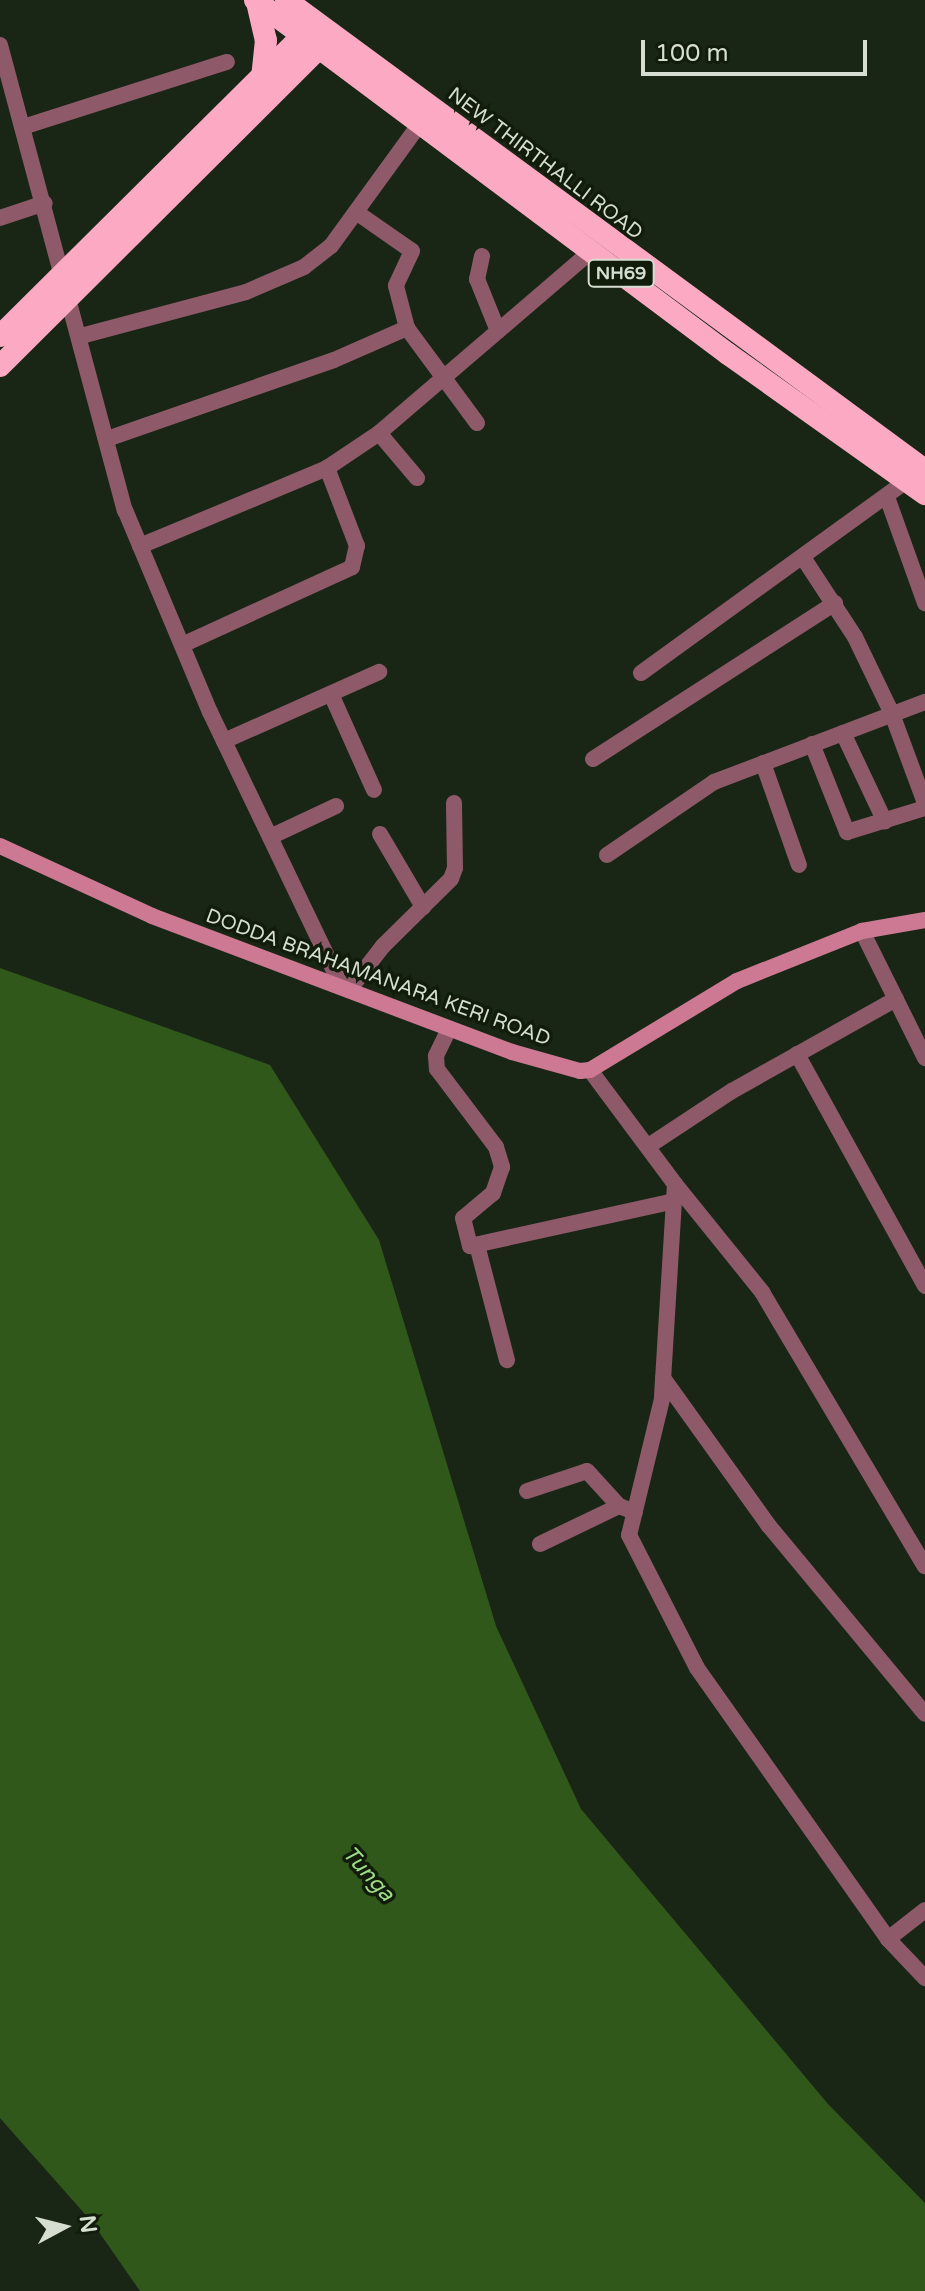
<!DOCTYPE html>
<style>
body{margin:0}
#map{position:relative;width:925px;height:2291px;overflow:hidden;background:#1a2615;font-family:"Varela Round",sans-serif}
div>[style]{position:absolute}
.water>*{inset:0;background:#30581b}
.minor>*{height:16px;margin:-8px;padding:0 8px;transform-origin:8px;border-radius:8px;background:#8e5a6a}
.tertiary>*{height:16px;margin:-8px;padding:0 8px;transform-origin:8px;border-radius:8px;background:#8e5a6a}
.secondary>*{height:16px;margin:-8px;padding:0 8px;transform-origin:8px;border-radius:8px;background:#cd7994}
.trunk>*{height:22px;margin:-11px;padding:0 11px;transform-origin:11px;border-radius:11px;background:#fcaac4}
span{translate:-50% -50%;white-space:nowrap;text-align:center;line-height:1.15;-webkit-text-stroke:7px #111c0b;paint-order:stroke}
.shield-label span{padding:2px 6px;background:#111c0b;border:2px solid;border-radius:6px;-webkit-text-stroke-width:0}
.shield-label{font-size:18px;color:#d6ded2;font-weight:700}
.street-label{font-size:20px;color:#d6ded2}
.water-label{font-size:22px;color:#a0dc86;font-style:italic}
.north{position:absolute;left:24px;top:2187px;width:80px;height:80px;-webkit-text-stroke:6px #111c0b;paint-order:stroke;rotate:83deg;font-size:22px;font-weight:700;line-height:32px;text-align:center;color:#d6ded2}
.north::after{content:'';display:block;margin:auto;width:28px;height:36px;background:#d6ded2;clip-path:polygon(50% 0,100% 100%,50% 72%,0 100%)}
.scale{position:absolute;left:641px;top:40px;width:226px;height:36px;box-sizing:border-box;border:4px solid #d6ded2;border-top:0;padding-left:10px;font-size:24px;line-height:28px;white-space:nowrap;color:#d6ded2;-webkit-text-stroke:6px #111c0b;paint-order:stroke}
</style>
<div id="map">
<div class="water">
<div style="clip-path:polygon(0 968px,270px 1065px,379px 1240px,496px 1626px,581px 1809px,828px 2104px,925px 2203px,925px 2291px,140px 2291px,92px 2222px,0 2118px)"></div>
</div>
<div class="minor">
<div style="left:0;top:45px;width:482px;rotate:75deg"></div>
<div style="left:125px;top:510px;width:219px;rotate:67.2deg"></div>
<div style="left:210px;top:712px;width:305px;rotate:64.4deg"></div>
<div style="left:23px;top:127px;width:214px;rotate:-17.7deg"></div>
<div style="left:356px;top:212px;width:68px;rotate:34.9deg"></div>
<div style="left:412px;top:251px;width:38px;rotate:115deg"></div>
<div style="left:396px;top:286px;width:43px;rotate:75.3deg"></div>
<div style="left:407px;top:328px;width:118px;rotate:53.6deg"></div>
<div style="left:0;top:218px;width:47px;rotate:-18.4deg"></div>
<div style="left:482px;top:256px;width:24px;rotate:102deg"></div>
<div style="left:477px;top:279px;width:56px;rotate:68deg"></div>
<div style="left:81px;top:336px;width:171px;rotate:-14.9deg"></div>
<div style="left:246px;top:292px;width:63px;rotate:-23.3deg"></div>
<div style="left:304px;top:267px;width:34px;rotate:-38deg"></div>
<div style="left:331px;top:246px;width:153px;rotate:-54deg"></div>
<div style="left:379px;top:433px;width:59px;rotate:49.8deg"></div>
<div style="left:107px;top:439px;width:240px;rotate:-19.2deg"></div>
<div style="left:334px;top:360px;width:80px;rotate:-23.7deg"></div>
<div style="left:887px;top:497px;width:113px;rotate:70.3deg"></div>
<div style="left:140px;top:546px;width:203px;rotate:-22.6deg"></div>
<div style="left:327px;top:468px;width:63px;rotate:-33.9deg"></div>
<div style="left:379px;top:433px;width:279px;rotate:-40.6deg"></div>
<div style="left:804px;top:559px;width:93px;rotate:56.8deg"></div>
<div style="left:855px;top:637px;width:85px;rotate:64.3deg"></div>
<div style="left:892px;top:714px;width:95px;rotate:69.7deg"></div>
<div style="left:182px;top:645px;width:187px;rotate:-24.6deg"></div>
<div style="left:352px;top:567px;width:22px;rotate:-77deg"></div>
<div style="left:357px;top:546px;width:84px;rotate:-111deg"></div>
<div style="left:641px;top:673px;width:327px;rotate:-35.9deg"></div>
<div style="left:331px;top:694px;width:105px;rotate:65.9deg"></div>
<div style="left:843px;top:733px;width:98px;rotate:64.7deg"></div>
<div style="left:224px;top:741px;width:170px;rotate:-24deg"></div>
<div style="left:812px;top:744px;width:95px;rotate:68.3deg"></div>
<div style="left:847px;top:832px;width:82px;rotate:-17.1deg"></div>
<div style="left:593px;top:759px;width:288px;rotate:-32.8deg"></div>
<div style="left:763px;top:763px;width:108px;rotate:70.6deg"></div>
<div style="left:380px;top:834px;width:85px;rotate:59.5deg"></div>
<div style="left:270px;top:837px;width:73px;rotate:-25.2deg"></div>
<div style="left:607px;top:855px;width:130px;rotate:-34.3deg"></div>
<div style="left:714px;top:782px;width:226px;rotate:-20.8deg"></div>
<div style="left:862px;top:931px;width:142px;rotate:63.6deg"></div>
<div style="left:349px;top:990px;width:56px;rotate:-52.3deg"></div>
<div style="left:383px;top:946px;width:95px;rotate:-44.6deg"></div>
<div style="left:451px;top:879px;width:12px;rotate:-70deg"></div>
<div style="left:455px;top:868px;width:65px;rotate:-90.9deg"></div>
<div style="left:449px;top:1029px;width:30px;rotate:116deg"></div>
<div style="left:436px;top:1056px;width:13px;rotate:86deg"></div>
<div style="left:437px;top:1069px;width:98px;rotate:52.9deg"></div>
<div style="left:496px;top:1147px;width:21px;rotate:73deg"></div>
<div style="left:502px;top:1167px;width:28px;rotate:109deg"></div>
<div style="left:493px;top:1193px;width:39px;rotate:140deg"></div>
<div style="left:463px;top:1218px;width:29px;rotate:76deg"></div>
<div style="left:470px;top:1246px;width:209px;rotate:-12.4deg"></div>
<div style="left:797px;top:1054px;width:265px;rotate:61.1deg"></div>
<div style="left:650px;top:1145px;width:98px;rotate:-33.4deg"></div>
<div style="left:732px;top:1091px;width:188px;rotate:-29.3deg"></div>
<div style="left:675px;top:1184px;width:139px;rotate:51.1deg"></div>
<div style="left:762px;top:1292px;width:319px;rotate:59.3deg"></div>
<div style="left:477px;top:1245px;width:119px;rotate:75.4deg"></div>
<div style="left:663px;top:1378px;width:182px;rotate:54.4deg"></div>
<div style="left:769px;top:1526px;width:244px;rotate:50.3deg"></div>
<div style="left:527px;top:1491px;width:63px;rotate:-18.4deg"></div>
<div style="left:587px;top:1471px;width:47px;rotate:47.6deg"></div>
<div style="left:619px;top:1506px;width:17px;rotate:21deg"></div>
<div style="left:540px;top:1544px;width:88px;rotate:-25.7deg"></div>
<div style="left:888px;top:1939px;width:47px;rotate:-38.1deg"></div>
</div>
<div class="tertiary">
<div style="left:590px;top:1070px;width:142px;rotate:53.3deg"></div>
<div style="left:675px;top:1184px;width:215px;rotate:93.5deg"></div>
<div style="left:662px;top:1399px;width:140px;rotate:103.6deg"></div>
<div style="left:629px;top:1535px;width:149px;rotate:62.9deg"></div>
<div style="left:697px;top:1668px;width:332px;rotate:54.8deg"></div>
<div style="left:888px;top:1939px;width:54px;rotate:46.5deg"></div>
</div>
<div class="secondary">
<div style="left:0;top:846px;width:167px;rotate:24.7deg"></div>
<div style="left:152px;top:916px;width:385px;rotate:20.7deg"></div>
<div style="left:512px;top:1052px;width:71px;rotate:15.6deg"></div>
<div style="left:580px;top:1071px;width:10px;rotate:-6deg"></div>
<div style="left:590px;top:1070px;width:172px;rotate:-31.2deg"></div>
<div style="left:737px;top:981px;width:135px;rotate:-21.8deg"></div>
<div style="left:862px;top:931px;width:64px;rotate:-9.9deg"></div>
</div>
<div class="trunk">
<div style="left:255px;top:0;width:591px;rotate:36.81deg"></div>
<div style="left:728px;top:354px;width:242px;rotate:35.4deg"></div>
<div style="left:286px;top:0;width:793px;rotate:36.34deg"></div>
<div style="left:257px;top:2px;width:39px;rotate:77deg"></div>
<div style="left:266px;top:40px;width:38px;rotate:96deg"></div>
<div style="left:0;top:336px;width:438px;rotate:-44.8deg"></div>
<div style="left:0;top:366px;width:465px;rotate:-44.9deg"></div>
</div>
<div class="shield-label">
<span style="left:621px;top:273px">NH69</span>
</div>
<div class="street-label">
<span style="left:545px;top:164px;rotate:37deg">NEW THIRTHALLI ROAD</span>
<span style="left:378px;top:978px;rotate:20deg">DODDA BRAHAMANARA KERI ROAD</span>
</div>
<div class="water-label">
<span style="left:368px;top:1874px;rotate:48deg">Tunga</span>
</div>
<div class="north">N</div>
<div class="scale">100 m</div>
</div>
